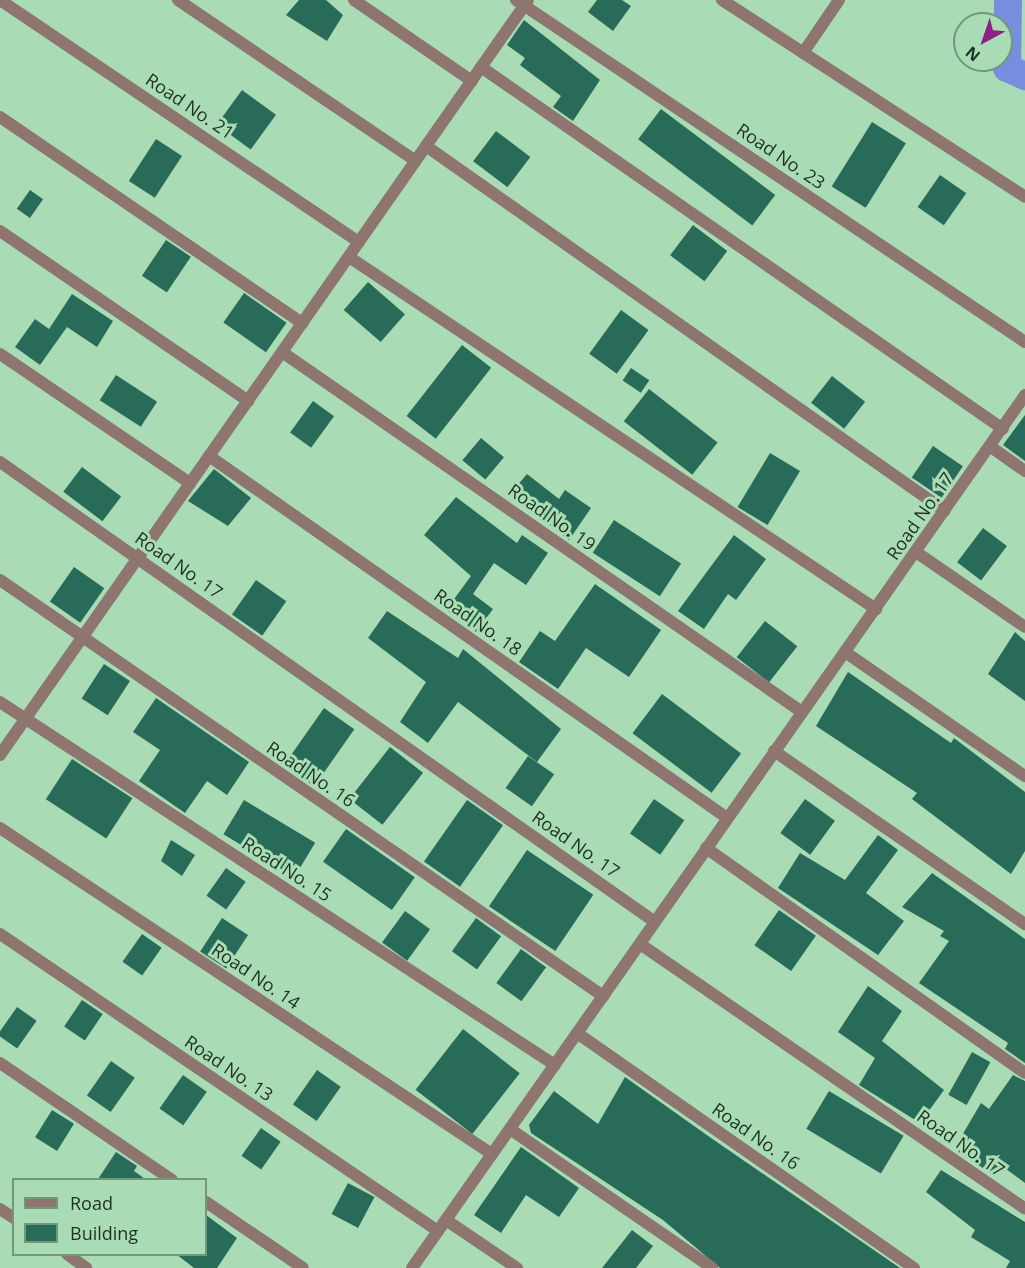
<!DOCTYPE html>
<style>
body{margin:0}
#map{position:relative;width:1025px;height:1268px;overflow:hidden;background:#a9dcb5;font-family:"Open Sans",sans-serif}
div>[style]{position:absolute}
.river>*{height:28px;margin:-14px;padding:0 14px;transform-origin:14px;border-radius:14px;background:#778dde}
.building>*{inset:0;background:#286b58;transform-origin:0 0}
.street>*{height:12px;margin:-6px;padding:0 6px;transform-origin:6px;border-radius:6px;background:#8f7570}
span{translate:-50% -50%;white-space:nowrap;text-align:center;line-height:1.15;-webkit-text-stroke:6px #a9dcb5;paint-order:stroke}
.street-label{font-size:18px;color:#1e3223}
.legend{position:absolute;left:12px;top:1178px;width:195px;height:78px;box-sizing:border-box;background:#a9dcb5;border:2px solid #71987b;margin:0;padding:8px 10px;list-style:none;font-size:18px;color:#1e3223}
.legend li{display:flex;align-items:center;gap:12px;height:30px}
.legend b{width:30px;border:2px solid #71987b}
.north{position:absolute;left:953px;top:12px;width:60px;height:60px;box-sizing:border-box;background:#a9dcb5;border:2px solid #71987b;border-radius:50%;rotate:220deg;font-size:16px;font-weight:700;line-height:24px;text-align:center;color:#1e3223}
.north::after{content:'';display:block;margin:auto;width:21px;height:27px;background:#8c2084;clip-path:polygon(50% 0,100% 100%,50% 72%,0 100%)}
</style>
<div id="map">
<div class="river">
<div style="left:1008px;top:0;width:68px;rotate:90.8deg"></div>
<div style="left:1007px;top:68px;width:20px;rotate:24deg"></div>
</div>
<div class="building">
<div style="clip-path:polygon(299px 0,326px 0,343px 15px,327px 41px,286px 15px)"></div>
<div style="clip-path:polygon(597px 0,622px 0,631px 6px,613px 31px,588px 12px)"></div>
<div style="clip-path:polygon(524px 20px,600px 80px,573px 121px,553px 107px,561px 96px,520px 65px,525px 58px,507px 45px)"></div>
<div style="left:242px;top:90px;width:42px;height:43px;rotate:36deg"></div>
<div style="left:661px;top:109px;width:143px;height:38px;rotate:37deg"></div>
<div style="left:872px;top:122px;width:40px;height:76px;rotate:32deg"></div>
<div style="left:496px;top:131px;width:43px;height:38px;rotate:37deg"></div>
<div style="left:156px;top:139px;width:31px;height:50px;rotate:33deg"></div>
<div style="left:940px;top:175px;width:32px;height:39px;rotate:35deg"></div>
<div style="left:30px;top:190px;width:16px;height:23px;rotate:35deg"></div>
<div style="left:693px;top:225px;width:43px;height:38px;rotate:37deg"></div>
<div style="left:166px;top:240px;width:30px;height:43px;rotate:34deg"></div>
<div style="left:368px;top:282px;width:49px;height:37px;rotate:41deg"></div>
<div style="left:244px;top:293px;width:52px;height:36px;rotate:35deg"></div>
<div style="clip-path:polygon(72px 294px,113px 321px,97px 347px,67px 327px,40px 365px,15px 347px,35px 319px,49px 329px)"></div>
<div style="left:621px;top:310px;width:34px;height:54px;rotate:36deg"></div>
<div style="left:462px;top:345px;width:37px;height:90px;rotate:38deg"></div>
<div style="left:631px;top:368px;width:22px;height:15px;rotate:34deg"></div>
<div style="left:116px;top:375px;width:49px;height:30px;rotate:33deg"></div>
<div style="left:832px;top:376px;width:42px;height:34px;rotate:38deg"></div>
<div style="left:649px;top:389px;width:87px;height:41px;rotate:38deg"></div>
<div style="left:313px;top:401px;width:26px;height:39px;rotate:36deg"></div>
<div style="clip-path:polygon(1025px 415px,1025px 461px,1003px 445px)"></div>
<div style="left:481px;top:438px;width:30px;height:29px;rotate:40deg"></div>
<div style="left:933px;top:446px;width:36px;height:38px;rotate:34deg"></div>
<div style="left:770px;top:453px;width:35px;height:63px;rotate:31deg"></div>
<div style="left:82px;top:467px;width:49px;height:31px;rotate:37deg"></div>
<div style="clip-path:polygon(214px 469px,251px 498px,228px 526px,188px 501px)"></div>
<div style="clip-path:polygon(527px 474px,559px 499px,565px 490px,591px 508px,569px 540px,510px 494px)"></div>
<div style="clip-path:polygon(456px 497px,517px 543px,522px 535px,548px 553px,526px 585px,494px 563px,473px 594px,493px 609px,476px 632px,446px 610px,471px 576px,424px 535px)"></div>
<div style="left:614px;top:520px;width:80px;height:39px;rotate:33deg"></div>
<div style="left:983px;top:528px;width:30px;height:43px;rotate:37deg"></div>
<div style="clip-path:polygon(734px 535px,766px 559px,736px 600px,728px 594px,704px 629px,678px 611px)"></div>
<div style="left:74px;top:567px;width:37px;height:42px;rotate:35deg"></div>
<div style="left:256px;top:580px;width:37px;height:42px;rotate:35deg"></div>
<div style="clip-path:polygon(595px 584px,661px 630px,629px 677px,586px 648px,558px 689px,519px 662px,540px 631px,555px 641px)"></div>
<div style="clip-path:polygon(387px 611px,458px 658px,463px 649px,561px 729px,537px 762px,458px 702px,428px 743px,400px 722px,426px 682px,368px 638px)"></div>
<div style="left:765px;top:621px;width:41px;height:46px;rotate:38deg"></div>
<div style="clip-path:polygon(1015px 632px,1025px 641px,1025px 701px,988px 674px)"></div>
<div style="left:104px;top:664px;width:31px;height:41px;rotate:33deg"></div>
<div style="clip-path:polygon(848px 672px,951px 743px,954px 738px,1025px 792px,1025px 851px,1011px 874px,912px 799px,917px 793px,816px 726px)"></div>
<div style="left:662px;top:694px;width:99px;height:49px;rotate:37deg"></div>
<div style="clip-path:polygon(156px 698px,249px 762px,227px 795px,207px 781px,185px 813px,139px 781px,160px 750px,133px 732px)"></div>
<div style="left:324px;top:708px;width:37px;height:70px;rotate:35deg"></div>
<div style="left:390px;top:747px;width:42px;height:66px;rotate:38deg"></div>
<div style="left:528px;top:756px;width:32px;height:39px;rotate:35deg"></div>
<div style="left:72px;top:759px;width:72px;height:48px;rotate:33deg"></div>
<div style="left:654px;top:799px;width:37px;height:42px;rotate:35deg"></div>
<div style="left:805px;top:799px;width:37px;height:42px;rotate:36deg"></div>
<div style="left:244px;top:800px;width:83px;height:40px;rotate:31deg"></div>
<div style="left:467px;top:800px;width:44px;height:75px;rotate:35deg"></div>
<div style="left:346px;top:829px;width:84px;height:40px;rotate:35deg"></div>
<div style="clip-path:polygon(878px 835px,898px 850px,866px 893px,904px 921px,878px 955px,778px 888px,800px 853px,845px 880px)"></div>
<div style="clip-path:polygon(171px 840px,195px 855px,182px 876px,161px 861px)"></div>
<div style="left:527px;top:850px;width:80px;height:68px;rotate:34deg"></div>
<div style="left:226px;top:868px;width:24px;height:34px;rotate:35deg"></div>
<div style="clip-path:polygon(932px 873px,1025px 939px,1025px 1063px,1005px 1049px,1008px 1043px,919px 983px,949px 941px,940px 936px,944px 931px,902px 907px)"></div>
<div style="left:779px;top:910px;width:45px;height:43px;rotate:35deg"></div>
<div style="left:405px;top:911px;width:31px;height:39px;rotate:36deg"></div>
<div style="left:222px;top:918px;width:31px;height:40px;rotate:33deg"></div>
<div style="left:476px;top:918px;width:31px;height:41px;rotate:36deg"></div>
<div style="left:142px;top:934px;width:24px;height:34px;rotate:35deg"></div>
<div style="left:521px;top:949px;width:31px;height:42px;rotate:36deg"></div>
<div style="clip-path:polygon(868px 986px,902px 1011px,882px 1041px,944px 1090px,920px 1123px,859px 1085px,875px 1058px,838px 1032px)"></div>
<div style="left:82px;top:1000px;width:25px;height:32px;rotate:34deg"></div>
<div style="left:17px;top:1007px;width:24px;height:34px;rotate:35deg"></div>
<div style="left:463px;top:1029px;width:72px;height:77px;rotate:38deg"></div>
<div style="left:972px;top:1052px;width:21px;height:49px;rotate:29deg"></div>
<div style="left:111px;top:1061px;width:29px;height:42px;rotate:35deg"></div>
<div style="left:317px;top:1070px;width:29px;height:42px;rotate:35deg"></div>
<div style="left:183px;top:1075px;width:29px;height:41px;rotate:35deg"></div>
<div style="clip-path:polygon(1013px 1075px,1025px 1081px,1025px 1183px,1002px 1166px,995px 1176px,954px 1149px,981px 1103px,989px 1109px)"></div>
<div style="clip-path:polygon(625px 1077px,711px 1138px,900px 1268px,720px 1268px,663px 1220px,531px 1133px,529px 1125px,554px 1091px,598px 1124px)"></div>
<div style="left:829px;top:1091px;width:87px;height:44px;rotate:31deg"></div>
<div style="left:52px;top:1110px;width:26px;height:32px;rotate:32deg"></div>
<div style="left:261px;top:1128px;width:24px;height:34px;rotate:35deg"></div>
<div style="clip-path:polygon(521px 1147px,579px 1188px,559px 1217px,526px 1195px,501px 1233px,474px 1215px)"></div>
<div style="clip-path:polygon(116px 1152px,137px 1166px,134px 1171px,145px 1179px,98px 1179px)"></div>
<div style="clip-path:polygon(941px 1170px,1025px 1222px,1025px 1268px,1006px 1268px,1010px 1261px,971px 1237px,975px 1230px,926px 1192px)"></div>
<div style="left:348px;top:1183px;width:30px;height:35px;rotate:28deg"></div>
<div style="clip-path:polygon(206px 1215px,237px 1238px,217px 1268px,194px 1268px,176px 1254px,206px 1254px)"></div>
<div style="clip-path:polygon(632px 1230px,653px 1246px,636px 1268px,602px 1268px)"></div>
</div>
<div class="street">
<div style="left:0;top:0;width:433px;rotate:34deg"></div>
<div style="left:178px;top:0;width:287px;rotate:34.1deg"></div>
<div style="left:354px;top:0;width:143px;rotate:34.5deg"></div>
<div style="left:516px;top:0;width:613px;rotate:33.9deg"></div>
<div style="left:722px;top:0;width:361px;rotate:33deg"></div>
<div style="left:803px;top:53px;width:64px;rotate:-55.8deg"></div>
<div style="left:481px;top:67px;width:635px;rotate:34.74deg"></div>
<div style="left:0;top:117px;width:366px;rotate:34.3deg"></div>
<div style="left:426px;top:146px;width:634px;rotate:35.12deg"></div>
<div style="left:0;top:231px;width:301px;rotate:34.4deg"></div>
<div style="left:349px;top:257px;width:634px;rotate:33.74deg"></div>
<div style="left:282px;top:352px;width:632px;rotate:34.7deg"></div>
<div style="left:0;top:354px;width:230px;rotate:34.2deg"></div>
<div style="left:991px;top:447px;width:42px;rotate:35.2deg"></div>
<div style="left:209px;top:456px;width:631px;rotate:34.93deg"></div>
<div style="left:0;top:462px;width:800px;rotate:35.08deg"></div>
<div style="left:916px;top:552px;width:132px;rotate:34.5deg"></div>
<div style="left:0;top:580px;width:733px;rotate:34.6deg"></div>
<div style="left:845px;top:652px;width:219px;rotate:34.6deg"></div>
<div style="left:0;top:702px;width:663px;rotate:33.19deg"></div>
<div style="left:774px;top:751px;width:305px;rotate:34.6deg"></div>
<div style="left:0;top:755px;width:921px;rotate:-55.03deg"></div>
<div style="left:0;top:828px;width:590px;rotate:33.53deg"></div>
<div style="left:706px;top:848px;width:390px;rotate:35.2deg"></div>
<div style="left:0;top:934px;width:529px;rotate:34.14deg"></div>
<div style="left:640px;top:944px;width:467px;rotate:34.5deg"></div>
<div style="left:577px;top:1033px;width:411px;rotate:34.9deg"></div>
<div style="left:0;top:1063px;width:208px;rotate:34.2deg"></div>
<div style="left:510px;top:1129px;width:245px;rotate:34.5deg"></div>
<div style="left:206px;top:1202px;width:117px;rotate:34.2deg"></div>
<div style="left:0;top:1209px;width:17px;rotate:33deg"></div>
<div style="left:446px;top:1220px;width:86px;rotate:34.1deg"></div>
<div style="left:67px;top:1254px;width:24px;rotate:36deg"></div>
<div style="left:412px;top:1268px;width:1067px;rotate:-54.92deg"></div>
</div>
<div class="street-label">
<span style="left:190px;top:106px;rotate:34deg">Road No. 21</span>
<span style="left:781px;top:156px;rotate:34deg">Road No. 23</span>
<span style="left:920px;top:516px;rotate:-55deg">Road No. 17</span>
<span style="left:552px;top:517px;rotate:35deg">Road No. 19</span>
<span style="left:179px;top:565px;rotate:35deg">Road No. 17</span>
<span style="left:478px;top:622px;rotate:35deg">Road No. 18</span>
<span style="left:311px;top:774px;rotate:34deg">Road No. 16</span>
<span style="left:576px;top:844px;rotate:35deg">Road No. 17</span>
<span style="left:287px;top:869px;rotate:33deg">Road No. 15</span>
<span style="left:256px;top:976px;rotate:34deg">Road No. 14</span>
<span style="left:229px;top:1068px;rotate:34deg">Road No. 13</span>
<span style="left:756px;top:1136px;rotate:35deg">Road No. 16</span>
<span style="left:961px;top:1143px;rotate:35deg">Road No. 17</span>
</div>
<ul class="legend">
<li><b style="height:8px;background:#8f7570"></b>Road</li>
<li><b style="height:16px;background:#286b58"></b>Building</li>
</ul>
<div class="north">N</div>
</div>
